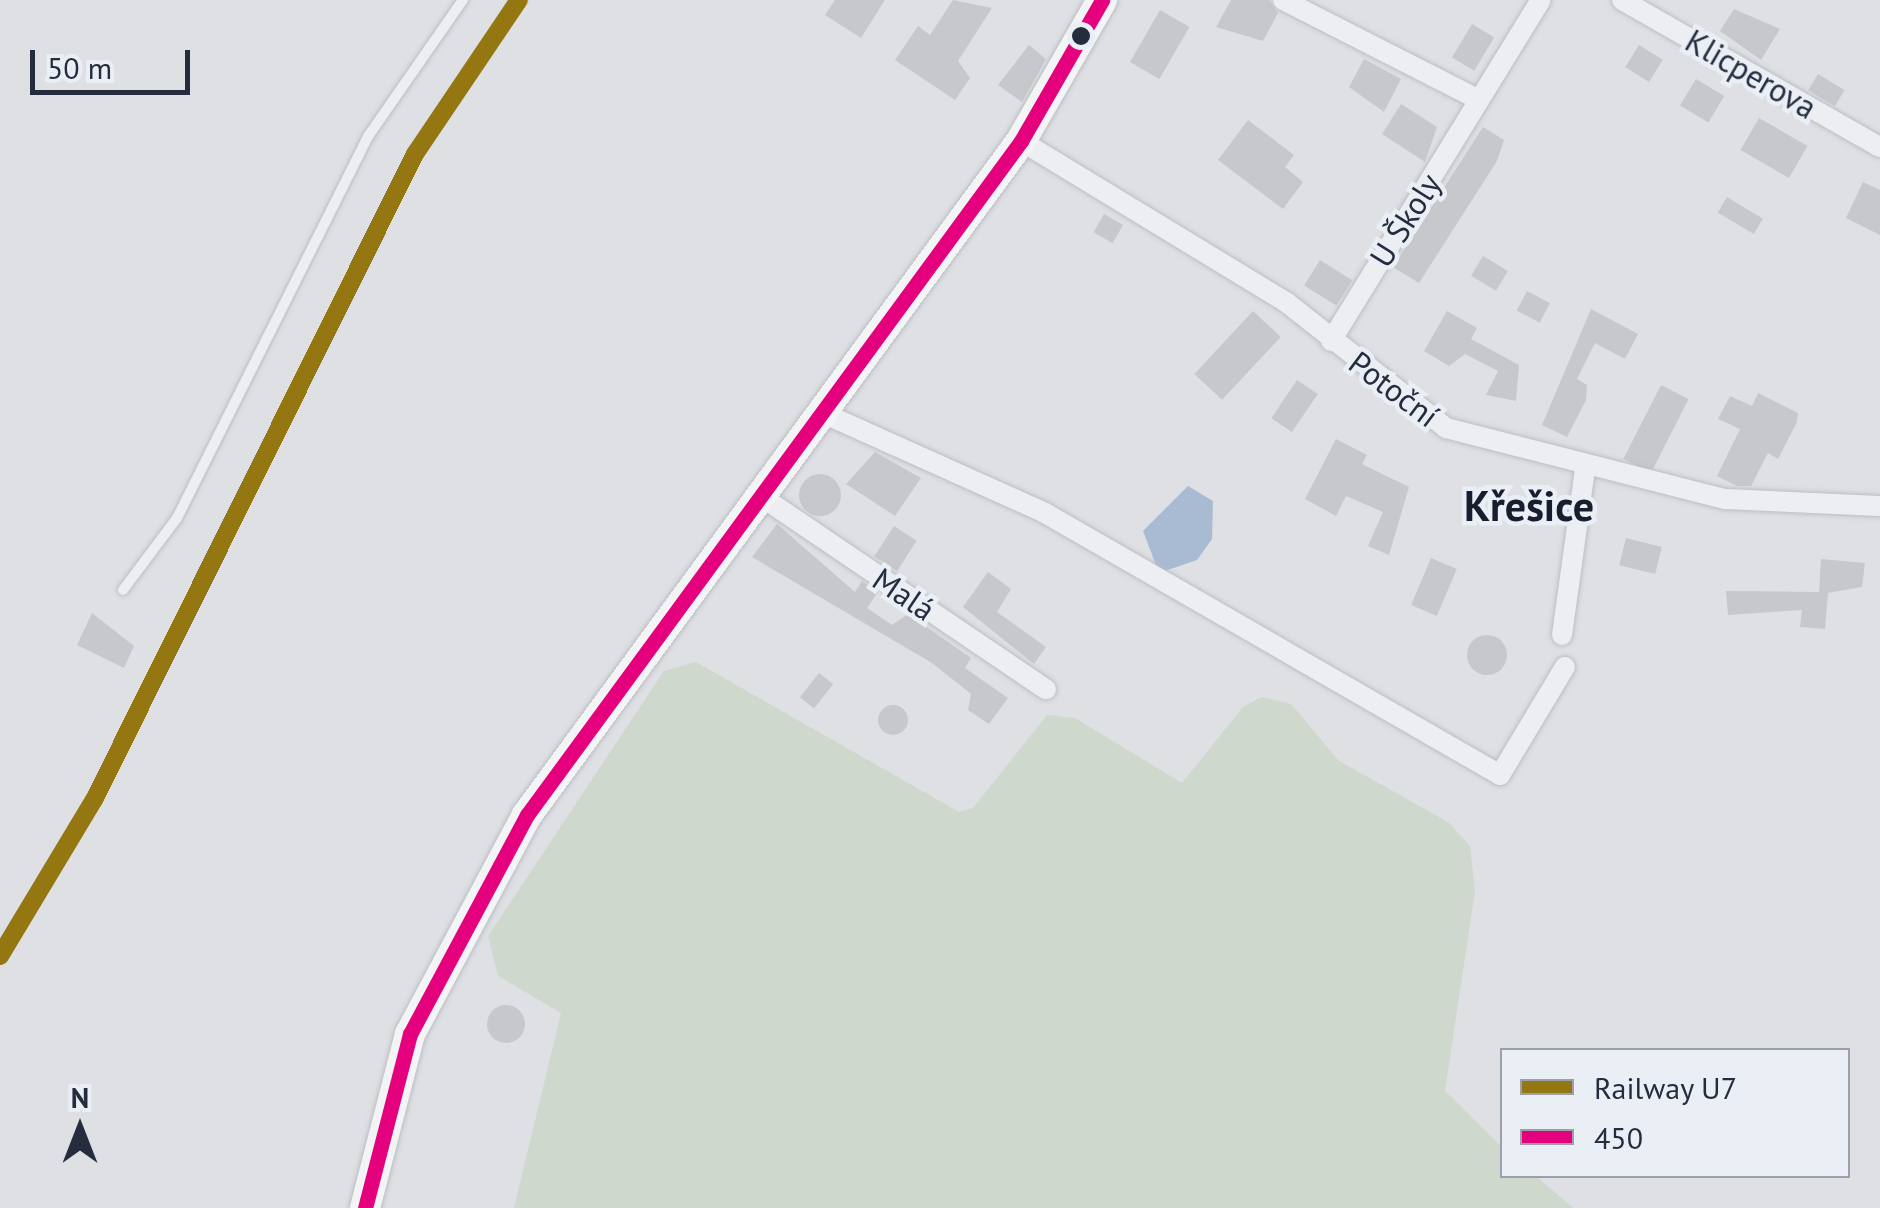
<!DOCTYPE html>
<meta charset="utf-8">
<style>
body{margin:0}
#map{position:relative;width:1880px;height:1208px;overflow:hidden;background:#dee0e4;font-family:"PT Sans",sans-serif}
div>[style]{position:absolute}
.green>*{inset:0;background:#ced8cd}
.water>*{inset:0;background:#a9bbd2}
.building>*{inset:0;background:#c6c8cc;transform-origin:0 0}
.round{border-radius:50%}
.roads{filter:drop-shadow(0 0 2px #bcbec2) drop-shadow(0 0 2px #bcbec2)}
.service>*{height:10px;margin:-5px;padding:0 5px;transform-origin:5px;border-radius:5px;background:#edeef1}
.minor>*{height:20px;margin:-10px;padding:0 10px;transform-origin:10px;border-radius:10px;background:#edeef1}
.secondary>*{height:30px;margin:-15px;padding:0 15px;transform-origin:15px;border-radius:15px;background:#f2f4f5}
.bus-1>*{height:15px;margin:-7.5px;padding:0 7.5px;transform-origin:7.5px;border-radius:7.5px;background:#e5007d}
.rail-1>*{height:18px;margin:-9px;padding:0 9px;transform-origin:9px;border-radius:9px;background:#947710}
.dots>*{width:28px;height:28px;translate:-50% -50%;box-sizing:border-box;border:5px solid #eaeef5;border-radius:50%}
span{translate:-50% -50%;white-space:nowrap;text-align:center;line-height:1.15;-webkit-text-stroke:9px #eaeef5;paint-order:stroke}
.street-label{font-size:32px;color:#242c3e}
.district-label{font-size:42px;color:#171e2e;font-weight:700}
.legend{position:absolute;left:1500px;top:1048px;width:350px;height:130px;box-sizing:border-box;background:#eaeef5;border:2px solid #9ba0ac;margin:0;padding:12px 18px;list-style:none;font-size:30px;color:#242c3e}
.legend li{display:flex;align-items:center;gap:20px;height:50px}
.legend b{width:50px;border:2px solid #9ba0ac}
.north{position:absolute;left:30px;top:1078px;width:100px;height:100px;-webkit-text-stroke:8px #eaeef5;paint-order:stroke;rotate:0deg;font-size:28px;font-weight:700;line-height:40px;text-align:center;color:#242c3e}
.north::after{content:'';display:block;margin:auto;width:35px;height:45px;background:#242c3e;clip-path:polygon(50% 0,100% 100%,50% 72%,0 100%)}
.scale{position:absolute;left:30px;top:50px;width:160px;height:45px;box-sizing:border-box;border:5px solid #242c3e;border-top:0;padding-left:12px;font-size:30px;line-height:35px;white-space:nowrap;color:#242c3e;-webkit-text-stroke:8px #eaeef5;paint-order:stroke}
</style>
<div id="map">
<div class="green">
<div style="clip-path:polygon(696px 662px,959px 812px,973px 808px,1047px 715px,1075px 718px,1182px 783px,1243px 707px,1262px 697px,1291px 704px,1339px 761px,1448px 822px,1470px 846px,1475px 891px,1445px 1091px,1502px 1147px,1502px 1176px,1536px 1176px,1573px 1208px,514px 1208px,561px 1013px,498px 976px,488px 936px,664px 671px)"></div>
</div>
<div class="water">
<div style="clip-path:polygon(1188px 486px,1213px 501px,1212px 539px,1197px 560px,1159px 573px,1143px 531px)"></div>
</div>
<div class="building">
<div style="clip-path:polygon(835px 0,885px 0,861px 38px,825px 15px)"></div>
<div style="clip-path:polygon(953px 0,992px 8px,958px 61px,970px 78px,955px 100px,895px 60px,918px 26px,930px 35px)"></div>
<div style="clip-path:polygon(1231px 0,1269px 0,1278px 13px,1263px 41px,1216px 27px)"></div>
<div style="clip-path:polygon(1734px 9px,1780px 29px,1761px 60px,1720px 31px)"></div>
<div style="left:1160px;top:10px;width:34px;height:60px;rotate:30deg"></div>
<div style="left:1472px;top:24px;width:26px;height:39px;rotate:31deg"></div>
<div style="clip-path:polygon(1029px 45px,1046px 59px,1022px 102px,998px 85px)"></div>
<div style="left:1639px;top:45px;width:28px;height:26px;rotate:32deg"></div>
<div style="clip-path:polygon(1364px 59px,1401px 79px,1384px 112px,1349px 87px)"></div>
<div style="left:1818px;top:74px;width:31px;height:19px;rotate:31deg"></div>
<div style="left:1696px;top:79px;width:33px;height:31px;rotate:31deg"></div>
<div style="clip-path:polygon(1401px 104px,1437px 127px,1425px 162px,1382px 134px)"></div>
<div style="left:1759px;top:118px;width:56px;height:37px;rotate:30deg"></div>
<div style="clip-path:polygon(1248px 120px,1294px 155px,1285px 167px,1303px 182px,1283px 209px,1218px 160px)"></div>
<div style="clip-path:polygon(1483px 127px,1504px 140px,1497px 161px,1419px 283px,1393px 267px)"></div>
<div style="clip-path:polygon(1863px 182px,1880px 190px,1880px 235px,1846px 218px)"></div>
<div style="left:1727px;top:197px;width:42px;height:18px;rotate:31deg"></div>
<div style="left:1104px;top:214px;width:22px;height:21px;rotate:30deg"></div>
<div style="left:1483px;top:256px;width:29px;height:23px;rotate:31deg"></div>
<div style="left:1320px;top:260px;width:38px;height:30px;rotate:32deg"></div>
<div style="left:1527px;top:291px;width:26px;height:22px;rotate:28deg"></div>
<div style="clip-path:polygon(1591px 309px,1638px 334px,1625px 359px,1595px 343px,1577px 379px,1587px 385px,1586px 400px,1567px 437px,1542px 425px)"></div>
<div style="left:1253px;top:311px;width:38px;height:86px;rotate:43deg"></div>
<div style="clip-path:polygon(1447px 311px,1477px 328px,1471px 339px,1519px 365px,1516px 401px,1486px 395px,1498px 371px,1465px 354px,1449px 366px,1424px 351px)"></div>
<div style="left:1297px;top:380px;width:25px;height:46px;rotate:34deg"></div>
<div style="left:1661px;top:385px;width:31px;height:83px;rotate:27deg"></div>
<div style="clip-path:polygon(1758px 393px,1798px 413px,1797px 422px,1778px 459px,1768px 453px,1751px 486px,1737px 486px,1717px 476px,1740px 429px,1718px 419px,1730px 396px,1752px 406px)"></div>
<div style="clip-path:polygon(1336px 439px,1367px 455px,1362px 464px,1409px 487px,1389px 555px,1368px 546px,1383px 512px,1346px 496px,1336px 516px,1305px 499px)"></div>
<div style="clip-path:polygon(875px 452px,921px 478px,895px 516px,846px 484px)"></div>
<div class="round" style="left:799px;top:474px;width:42px;height:42px"></div>
<div style="clip-path:polygon(777px 524px,855px 592px,862px 581px,878px 592px,867px 608px,892px 625px,908px 614px,971px 658px,965px 668px,1008px 698px,989px 724px,968px 710px,971px 694px,932px 663px,752px 557px)"></div>
<div style="left:894px;top:526px;width:27px;height:36px;rotate:33deg"></div>
<div style="left:1626px;top:538px;width:37px;height:28px;rotate:14deg"></div>
<div style="left:1431px;top:558px;width:28px;height:51px;rotate:23deg"></div>
<div style="clip-path:polygon(1821px 559px,1865px 563px,1862px 587px,1828px 593px,1825px 629px,1800px 627px,1802px 610px,1728px 615px,1726px 591px,1819px 592px)"></div>
<div style="clip-path:polygon(988px 572px,1011px 589px,997px 612px,1046px 647px,1034px 664px,963px 607px)"></div>
<div style="clip-path:polygon(92px 613px,134px 646px,124px 668px,77px 645px)"></div>
<div class="round" style="left:1467px;top:635px;width:40px;height:40px"></div>
<div style="left:819px;top:673px;width:18px;height:31px;rotate:38deg"></div>
<div class="round" style="left:878px;top:705px;width:30px;height:30px"></div>
<div class="round" style="left:487px;top:1005px;width:38px;height:38px"></div>
</div>
<div class="roads">
<div class="service">
<div style="left:123px;top:590px;width:90px;rotate:-53.1deg"></div>
<div style="left:177px;top:518px;width:428px;rotate:-63.4deg"></div>
<div style="left:369px;top:135px;width:165px;rotate:-55.2deg"></div>
</div>
<div class="minor">
<div style="left:1283px;top:0;width:220px;rotate:27deg"></div>
<div style="left:1622px;top:0;width:297px;rotate:29.7deg"></div>
<div style="left:1021px;top:141px;width:310px;rotate:31.3deg"></div>
<div style="left:1286px;top:302px;width:204px;rotate:38.2deg"></div>
<div style="left:1446px;top:428px;width:288px;rotate:14.3deg"></div>
<div style="left:1725px;top:499px;width:155px;rotate:2.6deg"></div>
<div style="left:1331px;top:341px;width:400px;rotate:-58.4deg"></div>
<div style="left:825px;top:414px;width:241px;rotate:24.2deg"></div>
<div style="left:1045px;top:513px;width:525px;rotate:29.93deg"></div>
<div style="left:1500px;top:775px;width:126px;rotate:-59deg"></div>
<div style="left:762px;top:497px;width:343px;rotate:34.1deg"></div>
<div style="left:1562px;top:635px;width:168px;rotate:-82.1deg"></div>
</div>
<div class="secondary">
<div style="left:365px;top:1208px;width:180px;rotate:-75.5deg"></div>
<div style="left:410px;top:1034px;width:248px;rotate:-61.9deg"></div>
<div style="left:527px;top:815px;width:836px;rotate:-53.76deg"></div>
<div style="left:1021px;top:141px;width:163px;rotate:-60.1deg"></div>
</div>
</div>
<div class="bus-1">
<div style="left:365px;top:1208px;width:180px;rotate:-75.5deg"></div>
<div style="left:410px;top:1034px;width:248px;rotate:-61.9deg"></div>
<div style="left:527px;top:815px;width:836px;rotate:-53.76deg"></div>
<div style="left:1021px;top:141px;width:163px;rotate:-60.1deg"></div>
</div>
<div class="rail-1">
<div style="left:0;top:956px;width:184px;rotate:-59deg"></div>
<div style="left:95px;top:798px;width:719px;rotate:-63.58deg"></div>
<div style="left:415px;top:154px;width:186px;rotate:-56deg"></div>
</div>
<div class="dots">
<div style="left:1081px;top:36px;background:#242c3e"></div>
</div>
<div class="street-label">
<span style="left:1751px;top:74px;rotate:30deg">Klicperova</span>
<span style="left:1405px;top:220px;rotate:-58deg">U Školy</span>
<span style="left:1394px;top:389px;rotate:37deg">Potoční</span>
<span style="left:904px;top:594px;rotate:34deg">Malá</span>
</div>
<div class="district-label">
<span style="left:1529px;top:506px">Křešice</span>
</div>
<ul class="legend">
<li><b style="height:12px;background:#947710"></b>Railway U7</li>
<li><b style="height:12px;background:#e5007d"></b>450</li>
</ul>
<div class="north">N</div>
<div class="scale">50 m</div>
</div>
